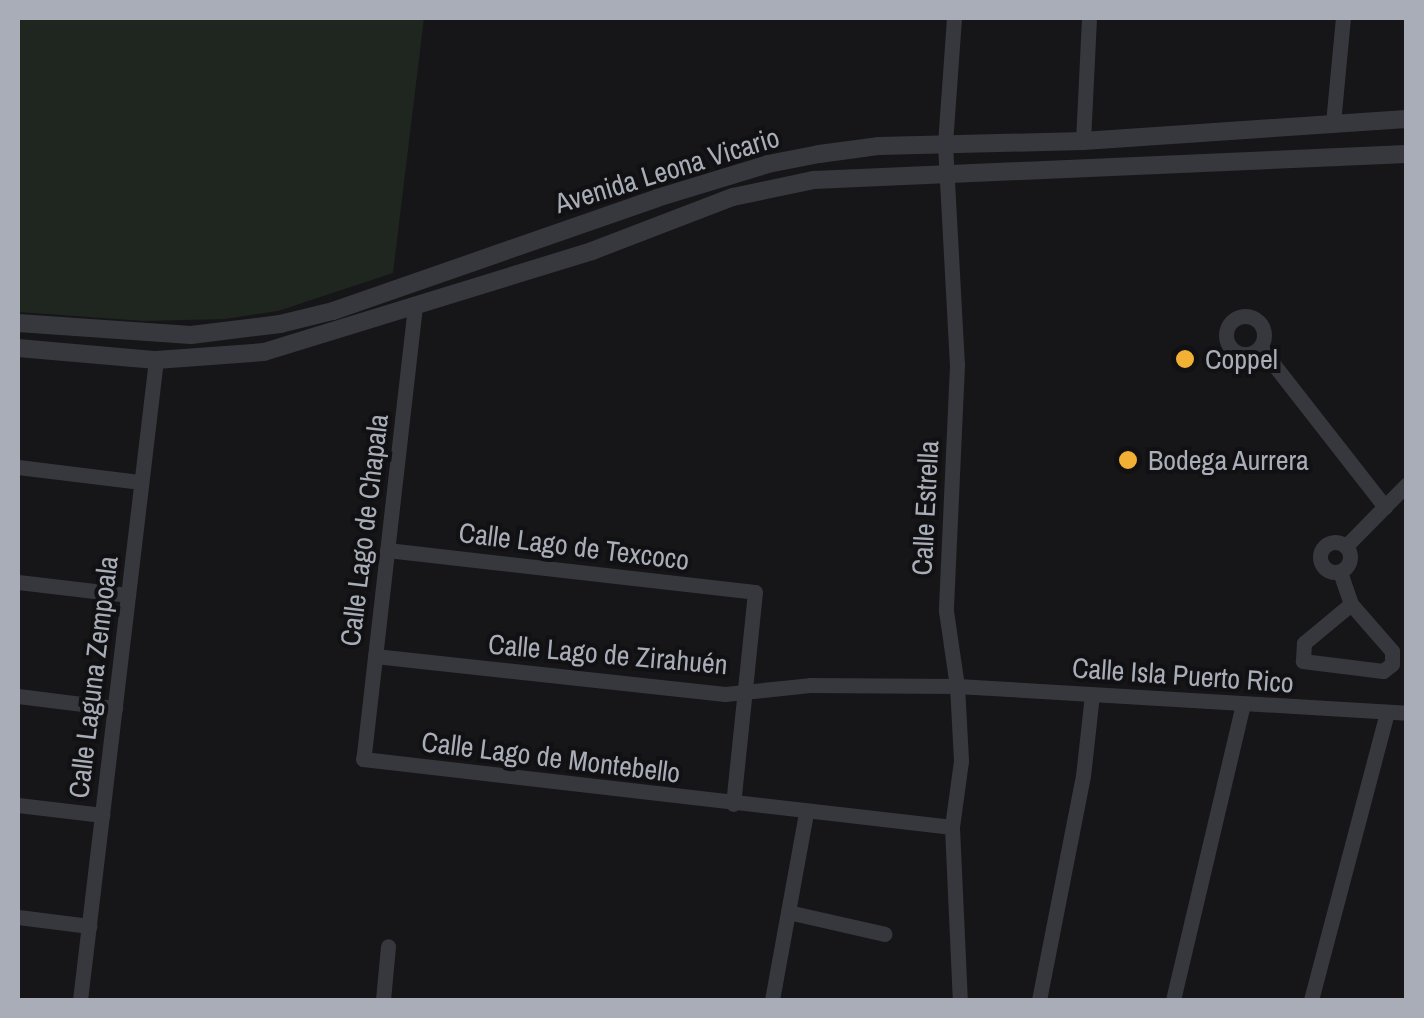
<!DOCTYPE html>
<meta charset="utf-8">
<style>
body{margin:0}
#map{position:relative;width:1424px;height:1018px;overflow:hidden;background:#161618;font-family:"Archivo Narrow",sans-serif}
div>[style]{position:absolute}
.green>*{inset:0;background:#1e261f}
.minor>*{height:15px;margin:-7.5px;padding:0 7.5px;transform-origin:7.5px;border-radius:7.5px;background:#37383d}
.minor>.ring{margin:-7.5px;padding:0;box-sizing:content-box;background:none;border:15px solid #37383d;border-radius:50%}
.tertiary>*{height:18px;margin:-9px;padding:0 9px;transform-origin:9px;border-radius:9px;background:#37383d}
.dots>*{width:28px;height:28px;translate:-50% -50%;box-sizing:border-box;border:5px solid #111113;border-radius:50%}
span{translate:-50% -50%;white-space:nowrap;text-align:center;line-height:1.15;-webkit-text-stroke:8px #111113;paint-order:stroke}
.street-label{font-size:28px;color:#a8adb8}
.poi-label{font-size:28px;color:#a8adb8}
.left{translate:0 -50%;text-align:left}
.frame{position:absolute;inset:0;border:20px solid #a8adb8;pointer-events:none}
</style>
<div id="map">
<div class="green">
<div style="clip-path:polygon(18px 18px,424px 18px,393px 273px,278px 311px,225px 319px,145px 321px,18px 312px)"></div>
</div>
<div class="minor">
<div style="left:954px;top:18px;width:126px;rotate:94.1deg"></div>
<div style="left:945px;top:144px;width:221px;rotate:86.9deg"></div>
<div style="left:957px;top:365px;width:246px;rotate:92.6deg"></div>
<div style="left:946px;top:611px;width:76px;rotate:81.7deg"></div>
<div style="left:957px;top:686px;width:75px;rotate:86.9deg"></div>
<div style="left:961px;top:761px;width:67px;rotate:97.8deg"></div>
<div style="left:952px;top:827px;width:173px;rotate:87.4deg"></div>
<div style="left:1333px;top:123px;width:105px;rotate:-84.6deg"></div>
<div style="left:1083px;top:141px;width:123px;rotate:-87.2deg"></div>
<div style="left:415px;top:306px;width:456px;rotate:96.5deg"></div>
<div style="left:363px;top:759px;width:593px;rotate:6.59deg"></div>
<div class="ring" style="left:1226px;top:316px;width:23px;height:23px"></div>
<div style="left:1260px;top:347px;width:203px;rotate:52deg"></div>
<div style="left:18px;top:467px;width:124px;rotate:7deg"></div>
<div class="ring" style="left:1320px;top:542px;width:15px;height:15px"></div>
<div style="left:1346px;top:546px;width:86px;rotate:-45.5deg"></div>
<div style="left:387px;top:550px;width:370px;rotate:6.5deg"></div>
<div style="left:755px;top:592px;width:213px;rotate:95.9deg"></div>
<div style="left:1340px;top:572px;width:34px;rotate:71deg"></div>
<div style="left:1351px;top:604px;width:62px;rotate:48.9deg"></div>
<div style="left:1392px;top:651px;width:13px;rotate:90deg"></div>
<div style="left:1392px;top:664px;width:11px;rotate:142deg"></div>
<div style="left:1383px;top:671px;width:81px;rotate:-172.9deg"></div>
<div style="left:1303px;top:661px;width:18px;rotate:-87deg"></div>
<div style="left:1304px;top:643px;width:61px;rotate:-39.7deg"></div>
<div style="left:18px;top:582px;width:111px;rotate:6.7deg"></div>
<div style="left:375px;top:656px;width:352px;rotate:6.2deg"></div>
<div style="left:725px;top:694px;width:85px;rotate:-6deg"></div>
<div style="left:810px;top:685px;width:147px;rotate:0.4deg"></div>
<div style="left:957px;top:686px;width:450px;rotate:3.4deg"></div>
<div style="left:18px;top:696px;width:98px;rotate:7.1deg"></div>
<div style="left:18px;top:805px;width:85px;rotate:6.8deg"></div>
<div style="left:788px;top:912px;width:99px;rotate:12.8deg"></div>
<div style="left:18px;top:917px;width:72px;rotate:7.2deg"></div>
<div style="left:80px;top:1000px;width:644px;rotate:-83.23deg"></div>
<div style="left:383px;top:1000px;width:54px;rotate:-84.7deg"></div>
<div style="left:772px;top:1000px;width:190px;rotate:-79.7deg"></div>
<div style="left:1039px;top:1000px;width:228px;rotate:-78.9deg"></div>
<div style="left:1083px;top:776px;width:82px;rotate:-83.7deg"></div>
<div style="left:1173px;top:1000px;width:303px;rotate:-76.7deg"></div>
<div style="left:1311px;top:1000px;width:298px;rotate:-75.2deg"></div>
</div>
<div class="tertiary">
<div style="left:18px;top:323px;width:173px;rotate:4deg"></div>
<div style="left:191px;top:335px;width:90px;rotate:-7deg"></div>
<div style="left:280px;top:324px;width:55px;rotate:-13.8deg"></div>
<div style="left:333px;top:311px;width:343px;rotate:-19.2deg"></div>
<div style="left:657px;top:198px;width:116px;rotate:-17deg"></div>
<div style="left:768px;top:164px;width:52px;rotate:-11.1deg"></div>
<div style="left:819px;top:154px;width:61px;rotate:-7.6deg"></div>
<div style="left:879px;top:146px;width:204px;rotate:-1.4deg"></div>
<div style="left:1083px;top:141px;width:324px;rotate:-3.9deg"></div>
<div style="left:18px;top:348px;width:139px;rotate:5deg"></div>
<div style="left:156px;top:360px;width:108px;rotate:-4.2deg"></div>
<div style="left:264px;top:352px;width:343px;rotate:-17.1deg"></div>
<div style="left:592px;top:251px;width:151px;rotate:-21deg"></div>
<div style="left:733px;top:197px;width:83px;rotate:-11.9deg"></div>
<div style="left:814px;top:180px;width:593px;rotate:-2.51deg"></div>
</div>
<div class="dots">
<div style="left:1185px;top:359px;background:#f2b134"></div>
<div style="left:1128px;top:460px;background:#f2b134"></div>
</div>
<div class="street-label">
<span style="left:667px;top:170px;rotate:-17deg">Avenida Leona Vicario</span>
<span style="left:925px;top:508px;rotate:-87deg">Calle Estrella</span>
<span style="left:364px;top:530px;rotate:-83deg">Calle Lago de Chapala</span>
<span style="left:574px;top:546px;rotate:7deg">Calle Lago de Texcoco</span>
<span style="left:608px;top:654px;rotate:5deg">Calle Lago de Zirahuén</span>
<span style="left:1183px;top:675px;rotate:4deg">Calle Isla Puerto Rico</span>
<span style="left:93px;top:677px;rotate:-83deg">Calle Laguna Zempoala</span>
<span style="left:551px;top:757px;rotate:7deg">Calle Lago de Montebello</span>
</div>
<div class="poi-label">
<span class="left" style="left:1205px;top:359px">Coppel</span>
<span class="left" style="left:1148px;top:460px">Bodega Aurrera</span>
</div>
<div class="frame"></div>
</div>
